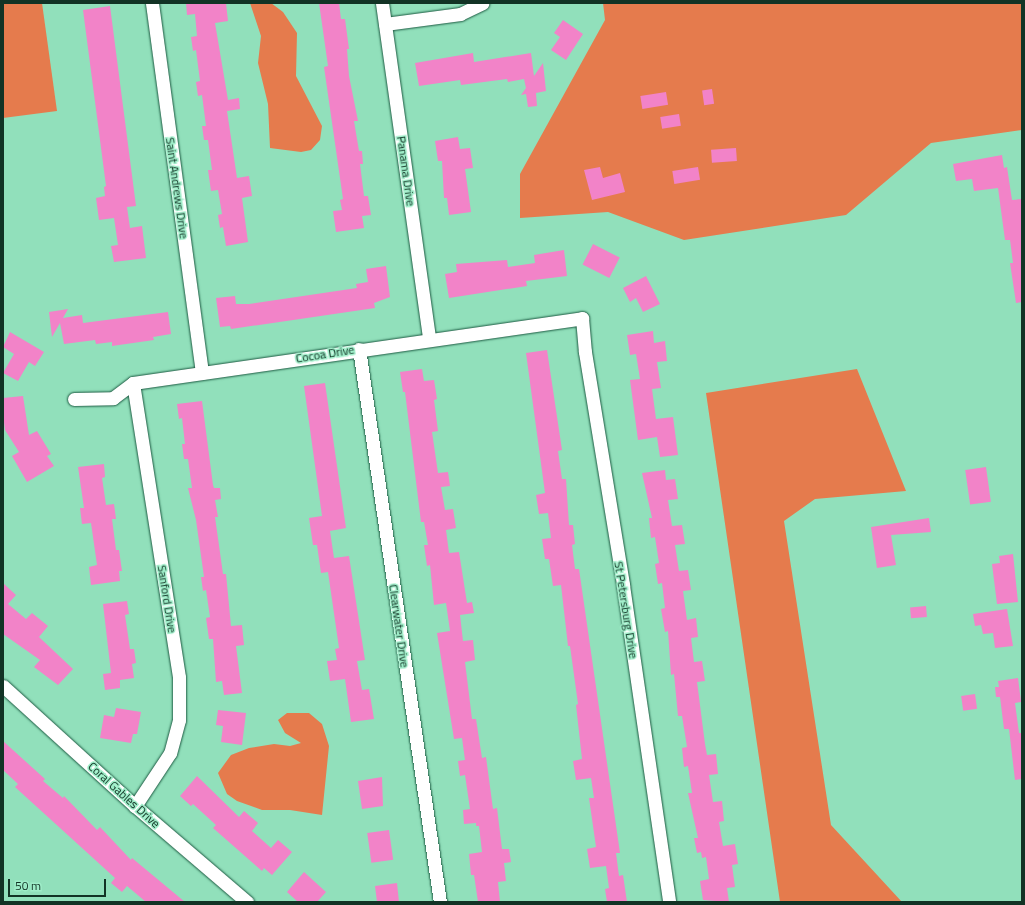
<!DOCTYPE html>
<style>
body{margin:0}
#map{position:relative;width:1025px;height:905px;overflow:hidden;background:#91e0bb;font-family:"Titillium Web",sans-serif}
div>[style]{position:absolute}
.green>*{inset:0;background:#e57b4d}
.building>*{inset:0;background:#f283c8;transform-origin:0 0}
.roads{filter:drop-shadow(0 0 1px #1d5a42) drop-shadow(0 0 1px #1d5a42)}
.minor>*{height:13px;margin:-6.5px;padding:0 6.5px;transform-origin:6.5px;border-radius:6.5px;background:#fff}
span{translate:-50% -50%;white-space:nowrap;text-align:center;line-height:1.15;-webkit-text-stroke:3px #9eedc8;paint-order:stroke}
.street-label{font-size:12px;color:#123325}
.frame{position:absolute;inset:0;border:4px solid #123325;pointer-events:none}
.scale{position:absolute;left:8px;top:879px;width:98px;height:18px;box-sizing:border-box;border:2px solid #123325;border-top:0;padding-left:5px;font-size:12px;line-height:14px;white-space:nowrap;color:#123325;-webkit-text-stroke:3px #9eedc8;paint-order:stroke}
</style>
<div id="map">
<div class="green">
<div style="clip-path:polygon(3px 3px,42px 3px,57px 111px,3px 118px)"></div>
<div style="clip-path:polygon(250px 3px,271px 3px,283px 12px,297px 33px,296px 76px,322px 126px,320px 140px,311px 150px,301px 152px,270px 148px,268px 104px,258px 63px,261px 36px)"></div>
<div style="clip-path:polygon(603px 3px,1022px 3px,1022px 130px,931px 143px,846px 215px,684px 240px,608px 212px,520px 218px,520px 174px,605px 20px)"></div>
<div style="clip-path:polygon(857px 369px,906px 491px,815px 499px,784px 521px,831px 825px,902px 902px,780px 902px,706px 393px)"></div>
<div style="clip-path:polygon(287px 713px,309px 713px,322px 724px,329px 746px,322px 815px,290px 810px,262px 810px,237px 801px,227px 794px,218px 773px,231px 755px,249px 748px,274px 744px,290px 746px,301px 743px,285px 733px,278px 720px)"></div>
</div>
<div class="building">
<div style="clip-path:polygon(186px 3px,226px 3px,228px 21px,215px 23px,228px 100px,239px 98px,240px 109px,227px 111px,237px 178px,249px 176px,252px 196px,242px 198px,248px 242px,226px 246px,223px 227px,220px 228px,218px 215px,222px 214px,218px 190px,211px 191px,208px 170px,212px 170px,208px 140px,204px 140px,202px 126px,206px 126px,202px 95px,198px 96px,196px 82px,200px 81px,196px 50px,193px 51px,191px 37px,197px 36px,195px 14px,187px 15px)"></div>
<div style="clip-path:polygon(319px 3px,339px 3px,341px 19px,345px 19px,349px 49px,347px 49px,349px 76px,358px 121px,354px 121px,359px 151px,362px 151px,363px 164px,360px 164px,364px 196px,368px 196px,371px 215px,362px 216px,364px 228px,336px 232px,333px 211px,342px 210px,340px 200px,343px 199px,324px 67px,328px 66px)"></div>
<div style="clip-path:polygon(110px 6px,136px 206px,127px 207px,130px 228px,142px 226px,146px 258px,114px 262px,111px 246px,118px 245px,114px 218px,99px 220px,96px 198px,105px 196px,104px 187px,106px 186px,83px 10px)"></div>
<div style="clip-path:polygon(563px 20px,583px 34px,566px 60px,551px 50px,560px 37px,554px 33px)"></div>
<div style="clip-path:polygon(473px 53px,474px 62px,531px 53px,534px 76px,543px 63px,546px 91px,536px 93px,537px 106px,528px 107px,526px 94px,521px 95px,526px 88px,524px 79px,508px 82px,507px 79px,461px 85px,460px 80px,419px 86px,415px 63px)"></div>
<div style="left:712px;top:89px;width:15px;height:10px;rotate:82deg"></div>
<div style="left:666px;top:92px;width:13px;height:26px;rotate:81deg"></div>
<div style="left:679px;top:114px;width:12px;height:19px;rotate:81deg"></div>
<div style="clip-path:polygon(458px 137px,460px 149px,470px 148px,473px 168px,465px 169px,471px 212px,449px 215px,447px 198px,444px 198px,442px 161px,438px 161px,435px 141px)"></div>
<div style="left:736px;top:148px;width:13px;height:25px;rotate:86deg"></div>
<div style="clip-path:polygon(1002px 155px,1004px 168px,1007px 167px,1012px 200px,1022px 199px,1022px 302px,1016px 303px,1010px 263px,1013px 263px,1010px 240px,1005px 240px,998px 188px,974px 191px,972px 179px,956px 181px,953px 164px)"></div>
<div style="clip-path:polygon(600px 167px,603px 178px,620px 173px,625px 192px,592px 200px,584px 170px)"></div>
<div style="left:698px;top:167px;width:13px;height:26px;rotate:81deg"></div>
<div style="left:593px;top:244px;width:30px;height:23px;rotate:27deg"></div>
<div style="clip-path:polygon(564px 250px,567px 276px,526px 281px,527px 286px,449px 298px,445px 274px,457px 272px,456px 264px,507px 260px,508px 267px,535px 263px,534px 255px)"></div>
<div style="clip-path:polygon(386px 266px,390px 297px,374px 303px,375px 308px,231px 329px,230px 326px,220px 327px,216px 298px,235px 296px,236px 304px,249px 304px,357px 288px,356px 284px,368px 282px,366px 269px)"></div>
<div style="clip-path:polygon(646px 276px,660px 304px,643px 312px,636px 298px,630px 302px,623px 288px)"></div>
<div style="clip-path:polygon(68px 309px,63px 318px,82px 315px,83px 323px,168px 312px,171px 334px,153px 337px,154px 340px,112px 346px,112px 342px,96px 344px,95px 340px,64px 344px,60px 323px,52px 337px,49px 312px)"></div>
<div style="clip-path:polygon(653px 331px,654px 343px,665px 341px,667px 361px,657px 362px,661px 388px,652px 389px,656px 419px,673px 417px,678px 455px,660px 457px,657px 437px,638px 440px,630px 380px,640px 379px,636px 354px,630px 355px,627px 335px)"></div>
<div style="clip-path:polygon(10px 332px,44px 352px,35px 366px,29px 362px,18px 381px,3px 373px,14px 354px,3px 347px)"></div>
<div style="clip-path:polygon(547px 350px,562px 450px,558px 451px,562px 479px,566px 479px,569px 525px,573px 525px,575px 544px,572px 545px,575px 569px,579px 569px,620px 853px,616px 853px,619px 876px,623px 875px,627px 902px,607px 902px,605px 889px,609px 888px,606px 866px,590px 868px,587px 849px,596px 847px,589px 798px,594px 798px,591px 778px,576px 780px,573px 761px,582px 759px,576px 705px,578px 704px,570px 646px,568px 646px,561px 585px,553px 586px,549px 559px,545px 559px,542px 539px,551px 538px,548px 513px,539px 514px,536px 495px,545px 493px,526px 353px)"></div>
<div style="clip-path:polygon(422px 369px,424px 381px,434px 380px,437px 399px,434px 400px,438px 431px,432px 432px,438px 473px,448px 472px,450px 486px,441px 487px,445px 510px,453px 509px,456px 528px,446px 530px,449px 553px,459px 552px,467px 603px,472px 602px,474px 613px,460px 615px,463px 641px,473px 640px,475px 660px,465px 662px,472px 719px,476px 719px,482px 758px,486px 757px,493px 809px,497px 808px,502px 849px,509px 849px,511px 862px,504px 863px,506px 881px,498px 882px,500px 902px,478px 902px,474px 875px,471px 875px,469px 854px,482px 852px,479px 826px,476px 826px,476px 823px,464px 824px,463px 810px,470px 809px,465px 775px,460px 776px,458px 761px,465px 760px,462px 738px,454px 739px,437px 633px,450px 631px,446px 603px,434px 605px,430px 565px,427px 566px,424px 545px,428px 545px,424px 522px,421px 522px,405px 392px,403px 392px,400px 372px)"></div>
<div style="clip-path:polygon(325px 383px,346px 528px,330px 531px,334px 558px,349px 556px,365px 660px,357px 661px,362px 690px,369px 689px,374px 719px,351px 722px,345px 679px,330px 681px,327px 661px,337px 660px,335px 649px,339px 648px,328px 572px,321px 573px,317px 545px,313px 545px,309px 518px,322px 516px,304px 386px)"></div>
<div style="clip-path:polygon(23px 396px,29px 435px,37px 431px,51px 454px,47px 456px,54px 466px,27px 482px,12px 456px,19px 452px,5px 430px,3px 414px,3px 398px)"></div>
<div style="clip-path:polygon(202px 401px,213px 485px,214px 488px,220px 488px,221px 499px,215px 500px,218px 517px,215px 517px,223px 574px,226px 574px,231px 626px,242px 625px,244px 645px,236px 646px,242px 693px,224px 695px,222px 681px,216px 682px,213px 639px,209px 639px,206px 618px,210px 617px,206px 590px,203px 591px,201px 577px,204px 577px,196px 520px,188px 488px,192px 488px,188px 459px,184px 459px,182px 444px,185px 444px,182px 418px,179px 419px,177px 404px)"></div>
<div style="clip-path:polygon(104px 464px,105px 477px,102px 478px,106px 505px,114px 504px,116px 519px,112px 519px,116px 550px,119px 550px,122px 571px,119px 571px,120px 581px,91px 585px,89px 567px,97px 565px,91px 523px,82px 524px,80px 508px,84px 508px,78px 467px)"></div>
<div style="left:986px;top:467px;width:35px;height:21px;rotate:82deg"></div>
<div style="clip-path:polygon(665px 470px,666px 480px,675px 479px,678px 499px,668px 500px,672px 526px,682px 525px,685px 544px,675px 545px,679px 571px,688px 570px,691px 590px,683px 591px,687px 620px,696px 618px,698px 637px,691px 638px,694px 662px,702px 661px,705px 681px,697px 682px,705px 744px,707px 755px,716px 754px,718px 774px,709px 775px,713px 802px,722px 801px,724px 821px,719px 822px,723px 846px,735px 844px,738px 864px,732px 865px,735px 887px,727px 888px,729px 902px,703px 900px,700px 881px,709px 879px,706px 857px,702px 858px,701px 852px,697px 853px,694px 838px,698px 838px,688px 793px,692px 793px,688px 766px,684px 767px,682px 748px,687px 747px,682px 716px,678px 716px,674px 674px,671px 675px,668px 631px,665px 632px,661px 609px,665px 608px,662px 583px,658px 584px,655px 564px,659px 563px,655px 537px,651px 538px,649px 518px,652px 518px,642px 473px)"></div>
<div style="clip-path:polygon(929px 518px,931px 532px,891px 535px,896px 565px,877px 568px,871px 527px)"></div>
<div style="clip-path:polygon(1013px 554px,1018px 602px,997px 604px,992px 564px,1000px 563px,999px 556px)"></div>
<div style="clip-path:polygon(3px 583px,16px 595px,8px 604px,26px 619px,32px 613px,48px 626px,39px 637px,73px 669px,58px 685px,34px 667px,40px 660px,3px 634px)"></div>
<div style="clip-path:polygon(127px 601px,129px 614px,125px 615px,130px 649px,134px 649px,136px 663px,132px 664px,134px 678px,120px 680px,120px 688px,105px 690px,103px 674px,111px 673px,103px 604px)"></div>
<div style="left:926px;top:606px;width:11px;height:16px;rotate:85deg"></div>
<div style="clip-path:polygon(1007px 609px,1013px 646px,995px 648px,993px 633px,983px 634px,981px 625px,975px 626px,973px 614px)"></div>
<div style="clip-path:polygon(1018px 678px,1021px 702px,1015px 703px,1019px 733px,1022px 733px,1022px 779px,1015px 780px,1009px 729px,1004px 729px,1000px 697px,996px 697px,995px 687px,999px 687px,998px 681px)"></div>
<div style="left:975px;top:694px;width:15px;height:14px;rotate:82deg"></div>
<div style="clip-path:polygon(116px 708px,141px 712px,137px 734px,133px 734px,131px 743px,100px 738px,104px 715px,114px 717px)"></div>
<div style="clip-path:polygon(218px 710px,246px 713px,242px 745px,221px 742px,223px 726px,216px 725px)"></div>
<div style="clip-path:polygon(3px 741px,45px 779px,43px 781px,63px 798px,64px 796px,97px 830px,100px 827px,131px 860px,132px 858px,185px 902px,146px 902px,127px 886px,122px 892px,111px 883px,115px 878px,15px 787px,18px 784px,3px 770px)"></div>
<div style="clip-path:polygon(197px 776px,239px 817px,244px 811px,258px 823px,252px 831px,271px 848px,278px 840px,292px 852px,272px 875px,264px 868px,262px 871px,213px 828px,216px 825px,193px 804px,191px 806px,180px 796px)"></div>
<div style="clip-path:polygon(382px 777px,383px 806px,362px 809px,358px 781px)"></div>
<div style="left:389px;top:830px;width:30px;height:22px;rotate:82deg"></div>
<div style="clip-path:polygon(304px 872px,326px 892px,317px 902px,298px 902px,287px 892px)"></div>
<div style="clip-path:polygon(397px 883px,399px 902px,377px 902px,375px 886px)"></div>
</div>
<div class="roads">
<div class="minor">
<div style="left:152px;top:3px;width:373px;rotate:82.3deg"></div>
<div style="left:382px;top:3px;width:339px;rotate:82deg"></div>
<div style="left:385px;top:24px;width:76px;rotate:-7.6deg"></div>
<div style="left:460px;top:14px;width:25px;rotate:-26deg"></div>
<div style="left:359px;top:349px;width:559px;rotate:81.67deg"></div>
<div style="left:133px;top:383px;width:298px;rotate:81.1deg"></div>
<div style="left:179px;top:677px;width:43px;rotate:90deg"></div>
<div style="left:179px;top:720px;width:34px;rotate:105deg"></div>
<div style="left:170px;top:753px;width:64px;rotate:123.4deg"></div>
<div style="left:74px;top:399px;width:39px;rotate:-1deg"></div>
<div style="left:113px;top:398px;width:25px;rotate:-37deg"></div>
<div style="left:133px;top:383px;width:454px;rotate:-8.2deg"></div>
<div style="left:582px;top:318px;width:34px;rotate:85deg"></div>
<div style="left:585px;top:352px;width:236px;rotate:80.7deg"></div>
<div style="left:623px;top:585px;width:320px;rotate:81.7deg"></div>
<div style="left:3px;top:686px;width:178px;rotate:42.3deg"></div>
<div style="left:135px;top:806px;width:148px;rotate:40.6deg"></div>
</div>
</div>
<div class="street-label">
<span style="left:406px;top:171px;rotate:82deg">Panama Drive</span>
<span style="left:177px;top:188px;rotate:82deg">Saint Andrews Drive</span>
<span style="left:325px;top:354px;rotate:-9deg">Cocoa Drive</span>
<span style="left:167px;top:599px;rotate:81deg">Sanford Drive</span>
<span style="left:626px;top:610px;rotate:81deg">St Petersburg Drive</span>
<span style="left:399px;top:626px;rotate:82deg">Clearwater Drive</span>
<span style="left:124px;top:795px;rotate:42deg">Coral Gables Drive</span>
</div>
<div class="frame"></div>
<div class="scale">50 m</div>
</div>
